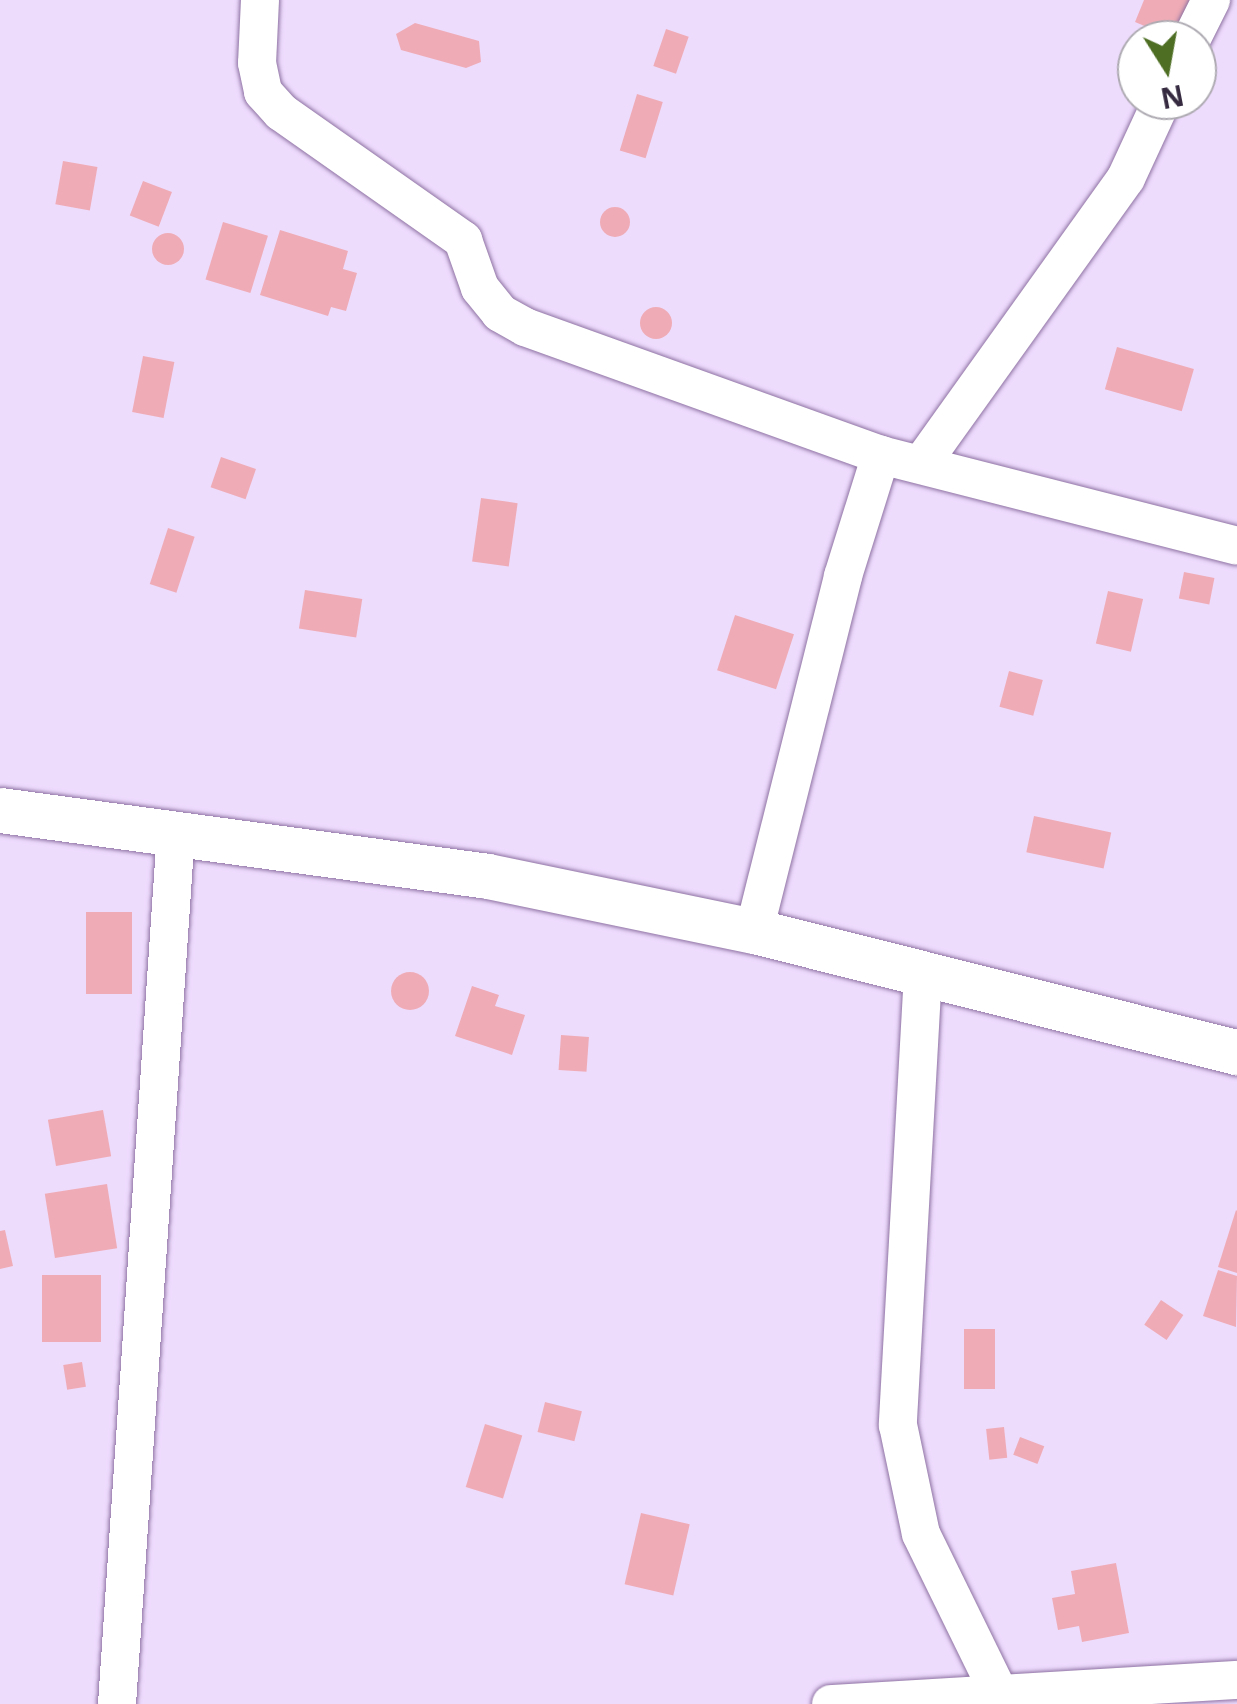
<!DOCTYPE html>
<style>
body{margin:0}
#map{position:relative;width:1237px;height:1704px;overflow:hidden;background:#eedcfd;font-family:"Noto Sans",sans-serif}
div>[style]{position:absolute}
.building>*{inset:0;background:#efacb6;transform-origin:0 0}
.round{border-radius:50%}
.roads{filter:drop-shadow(0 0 2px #8e72a3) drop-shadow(0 0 2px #8e72a3)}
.minor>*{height:38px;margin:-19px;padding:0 19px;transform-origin:19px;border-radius:19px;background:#fff}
.tertiary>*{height:45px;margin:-22.5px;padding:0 22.5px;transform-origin:22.5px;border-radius:22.5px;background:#fff}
span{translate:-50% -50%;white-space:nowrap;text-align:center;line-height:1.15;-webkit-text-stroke:8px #fff;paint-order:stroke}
.north{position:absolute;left:1117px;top:20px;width:100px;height:100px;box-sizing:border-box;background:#fff;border:2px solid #aeaab2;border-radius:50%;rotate:169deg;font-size:28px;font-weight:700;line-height:40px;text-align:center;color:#352a3f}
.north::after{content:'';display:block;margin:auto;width:35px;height:45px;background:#4e6e24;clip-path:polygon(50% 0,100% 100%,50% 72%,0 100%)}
</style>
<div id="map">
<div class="building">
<div style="clip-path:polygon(1144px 0,1217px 0,1178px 40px,1135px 22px)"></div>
<div style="clip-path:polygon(415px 23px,479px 41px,481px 62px,466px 68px,401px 50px,396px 34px)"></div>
<div style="left:666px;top:29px;width:24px;height:39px;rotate:19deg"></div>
<div style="left:637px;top:94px;width:27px;height:59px;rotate:17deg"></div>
<div style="left:63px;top:161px;width:35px;height:44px;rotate:10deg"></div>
<div style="left:143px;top:181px;width:31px;height:37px;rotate:21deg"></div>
<div class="round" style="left:600px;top:207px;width:30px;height:30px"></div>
<div style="left:223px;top:222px;width:47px;height:60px;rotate:17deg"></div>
<div style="clip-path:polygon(280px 230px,348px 251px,343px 269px,357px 273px,346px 311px,331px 307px,328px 316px,260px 295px)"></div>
<div class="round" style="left:152px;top:233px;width:32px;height:32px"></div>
<div class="round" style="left:640px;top:307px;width:32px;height:32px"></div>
<div style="left:1117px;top:347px;width:80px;height:44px;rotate:16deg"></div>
<div style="left:143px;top:356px;width:32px;height:57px;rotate:11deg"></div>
<div style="left:221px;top:457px;width:37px;height:32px;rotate:19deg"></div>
<div style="left:481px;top:498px;width:37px;height:64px;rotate:8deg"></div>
<div style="left:168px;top:528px;width:28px;height:59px;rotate:18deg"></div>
<div style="left:1184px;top:572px;width:31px;height:27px;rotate:11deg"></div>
<div style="left:305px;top:590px;width:58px;height:39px;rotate:9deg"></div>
<div style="left:1108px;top:591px;width:36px;height:54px;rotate:13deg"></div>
<div style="left:735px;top:615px;width:62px;height:58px;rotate:18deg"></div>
<div style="left:1009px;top:671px;width:35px;height:37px;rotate:15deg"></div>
<div style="left:1034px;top:816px;width:79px;height:37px;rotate:12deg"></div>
<div style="left:86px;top:912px;width:46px;height:82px"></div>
<div class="round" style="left:391px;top:972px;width:38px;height:38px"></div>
<div style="clip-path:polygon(472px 986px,499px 995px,495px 1006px,525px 1015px,512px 1055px,455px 1036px)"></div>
<div style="left:561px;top:1035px;width:28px;height:35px;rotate:4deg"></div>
<div style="left:103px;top:1110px;width:47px;height:56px;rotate:80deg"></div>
<div style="left:107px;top:1184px;width:65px;height:63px;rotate:81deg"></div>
<div style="clip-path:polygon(1236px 1210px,1237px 1211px,1237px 1273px,1218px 1267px)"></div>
<div style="clip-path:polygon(5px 1230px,13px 1266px,0 1269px,0 1231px)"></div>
<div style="clip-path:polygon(1218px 1270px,1237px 1276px,1236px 1327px,1203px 1316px)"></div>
<div style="left:42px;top:1275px;width:59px;height:67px"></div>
<div style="left:1161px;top:1300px;width:27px;height:30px;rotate:34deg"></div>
<div style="left:964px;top:1329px;width:31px;height:60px"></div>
<div style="left:82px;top:1362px;width:25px;height:19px;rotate:81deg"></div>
<div style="left:545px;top:1402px;width:38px;height:31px;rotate:14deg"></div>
<div style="left:485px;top:1424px;width:39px;height:66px;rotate:17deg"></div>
<div style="left:1004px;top:1427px;width:31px;height:18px;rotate:84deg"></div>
<div style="left:1020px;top:1437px;width:26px;height:19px;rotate:21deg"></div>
<div style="left:641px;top:1513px;width:50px;height:73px;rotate:13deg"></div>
<div style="clip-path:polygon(1116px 1563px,1129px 1633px,1082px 1642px,1079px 1626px,1058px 1630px,1052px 1598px,1075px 1594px,1071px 1571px)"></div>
</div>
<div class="roads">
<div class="minor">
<div style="left:260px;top:0;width:63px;rotate:92.7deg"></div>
<div style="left:257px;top:63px;width:30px;rotate:78deg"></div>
<div style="left:263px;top:92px;width:27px;rotate:48deg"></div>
<div style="left:281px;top:112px;width:223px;rotate:35.1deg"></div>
<div style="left:463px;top:240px;width:51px;rotate:70.5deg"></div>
<div style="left:480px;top:288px;width:32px;rotate:51deg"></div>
<div style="left:500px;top:313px;width:29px;rotate:29deg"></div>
<div style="left:525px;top:327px;width:378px;rotate:19.8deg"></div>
<div style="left:881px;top:455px;width:367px;rotate:14.3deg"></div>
<div style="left:1191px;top:40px;width:45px;rotate:-63.4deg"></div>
<div style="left:922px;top:463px;width:350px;rotate:-54.4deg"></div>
<div style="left:1126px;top:178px;width:86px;rotate:-65.2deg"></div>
<div style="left:754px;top:931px;width:366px;rotate:-75.9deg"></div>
<div style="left:843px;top:576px;width:127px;rotate:-72.6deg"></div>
<div style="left:923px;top:973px;width:453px;rotate:93.2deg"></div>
<div style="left:898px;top:1425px;width:111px;rotate:78.1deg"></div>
<div style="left:921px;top:1534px;width:184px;rotate:63.9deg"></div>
<div style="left:117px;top:1704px;width:874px;rotate:-86.13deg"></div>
<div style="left:831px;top:1704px;width:407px;rotate:-3.4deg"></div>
</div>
<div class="tertiary">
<div style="left:0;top:810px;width:492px;rotate:7.7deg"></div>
<div style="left:488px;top:876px;width:272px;rotate:11.7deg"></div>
<div style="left:754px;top:931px;width:498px;rotate:14.1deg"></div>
</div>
</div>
<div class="north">N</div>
</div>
